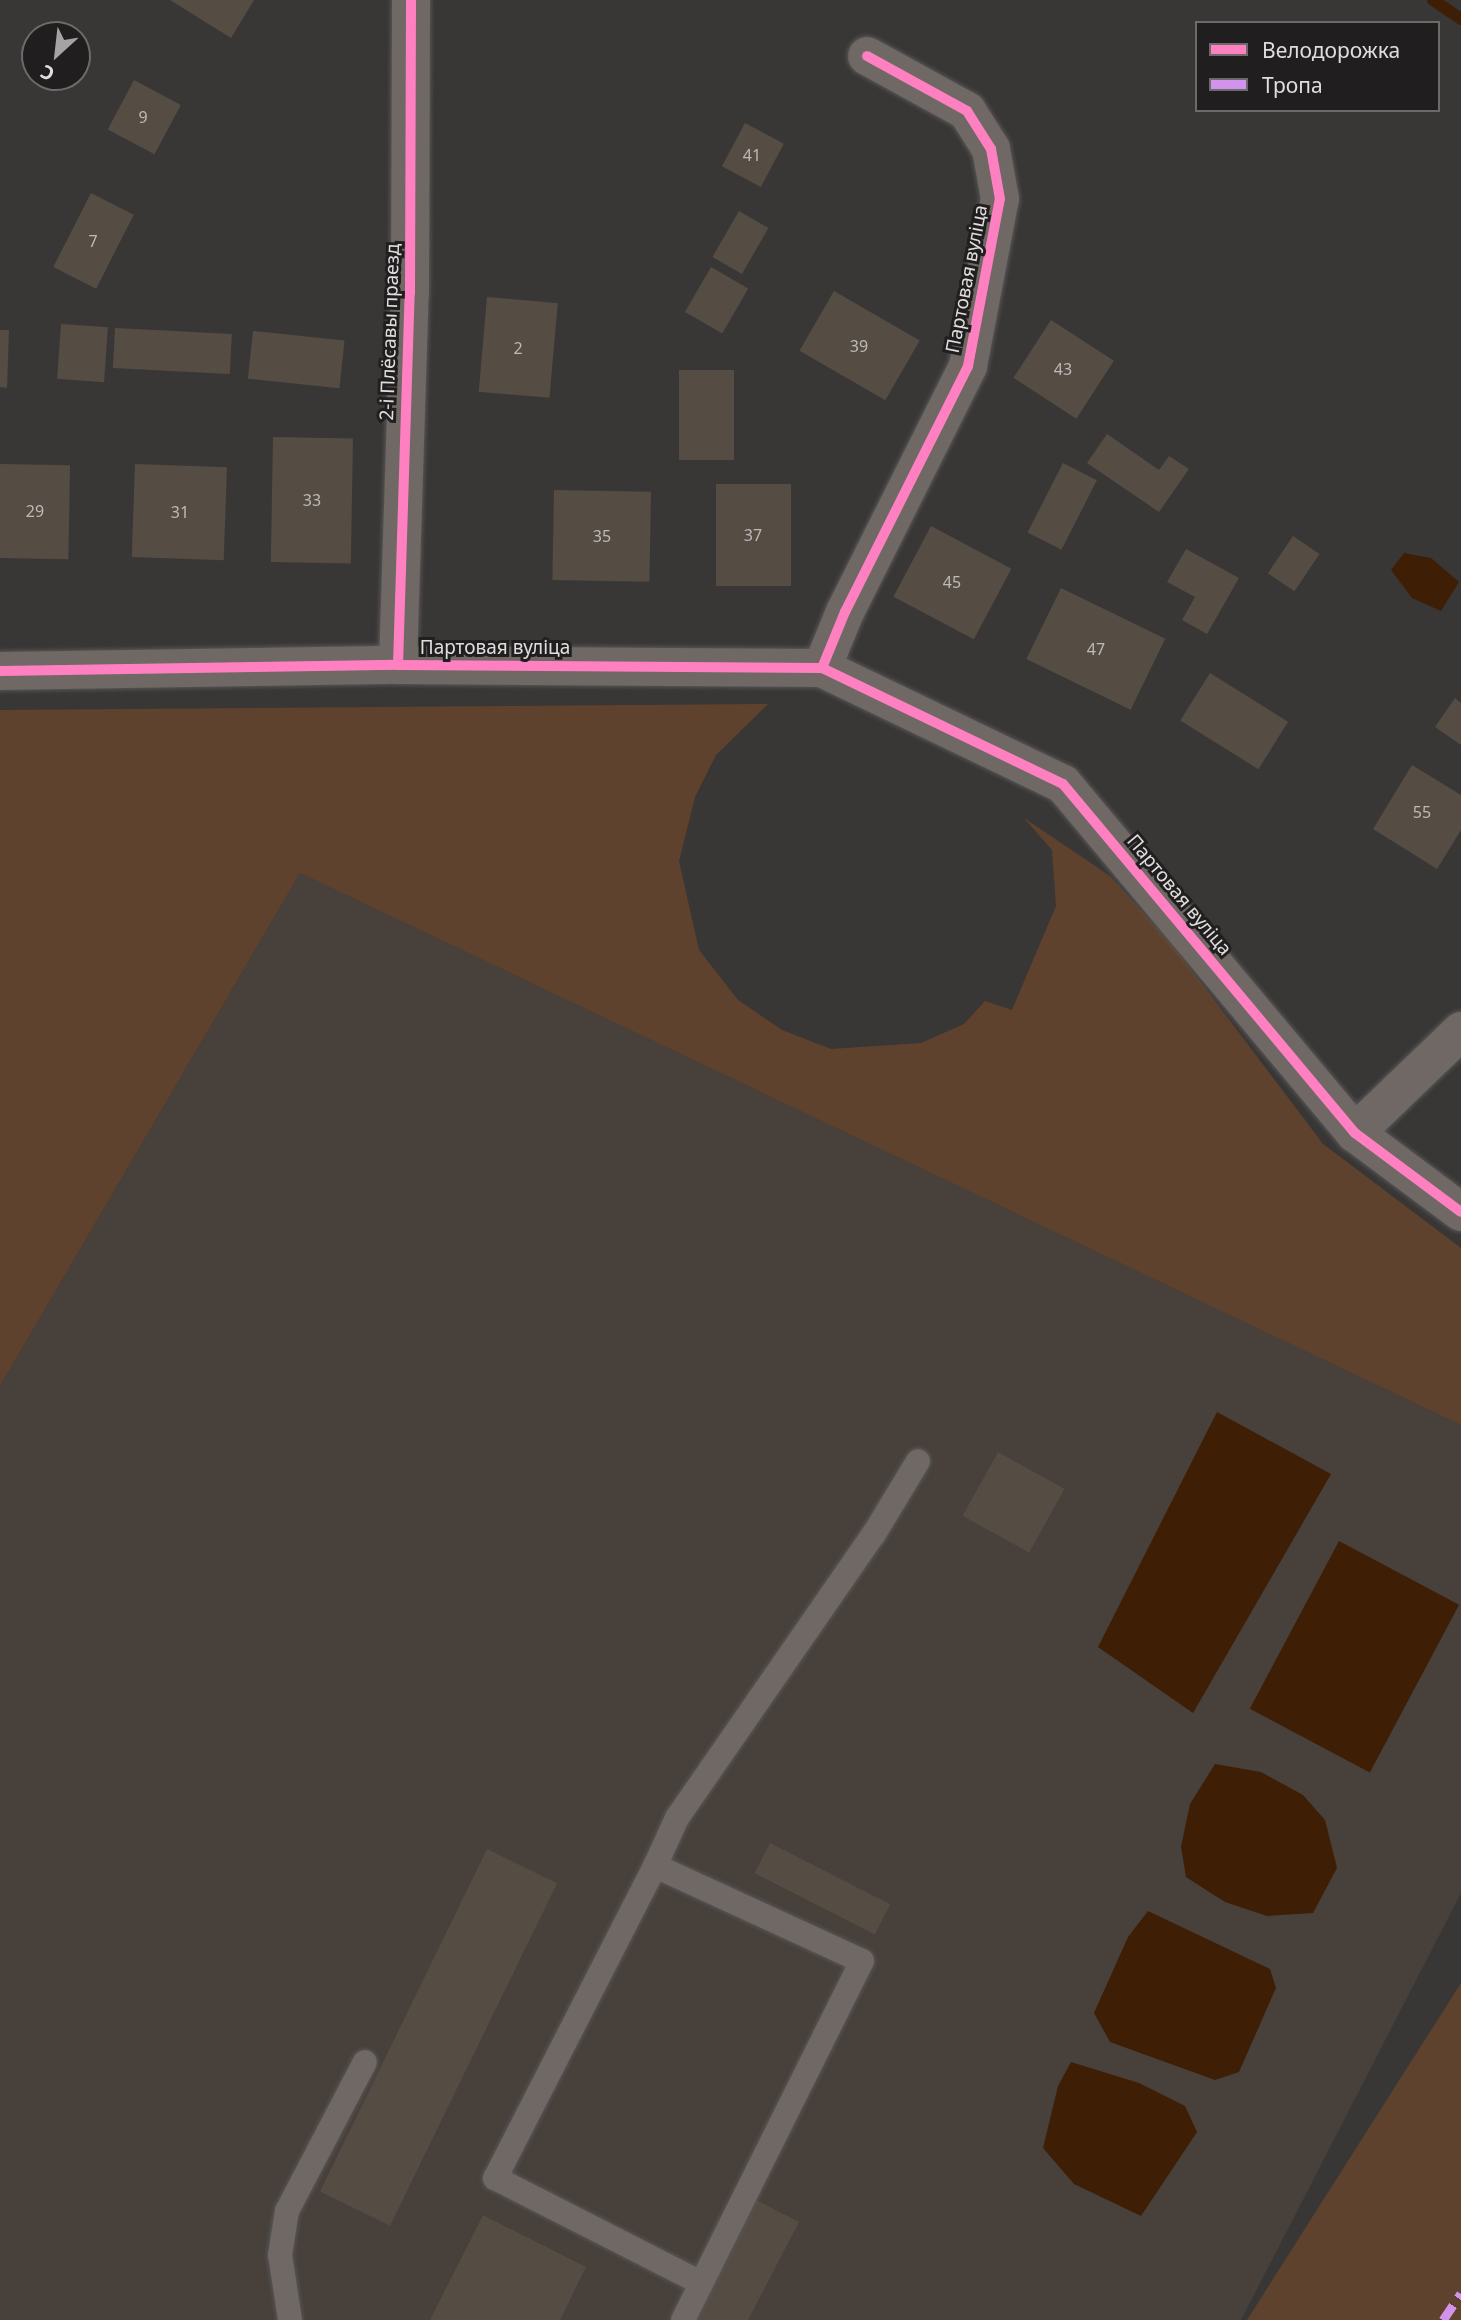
<!DOCTYPE html>
<meta charset="utf-8">
<style>
body{margin:0}
#map{position:relative;width:1461px;height:2320px;overflow:hidden;background:#393736;font-family:"Noto Sans",sans-serif}
div>[style]{position:absolute}
.built>*{inset:0;background:#47403b}
.green>*{inset:0;background:#5f422d}
.water>*{inset:0;background:#3e1e05;transform-origin:0 0}
.stream>*{height:12px;margin:-6px;padding:0 6px;transform-origin:6px;border-radius:6px;background:#3e1e05}
.building>*{inset:0;background:#554c44;transform-origin:0 0}
.roads{filter:drop-shadow(0 0 2px #565555) drop-shadow(0 0 2px #565555)}
.service>*{height:24px;margin:-12px;padding:0 12px;transform-origin:12px;border-radius:12px;background:#6f6864}
.minor>*{height:38px;margin:-19px;padding:0 19px;transform-origin:19px;border-radius:19px;background:#6f6864}
.quiet>*{height:9px;margin-top:-4.5px;transform-origin:0;background:repeating-linear-gradient(90deg,#d193ec 0 18px,transparent 0 27px)}
.cycleway>*{height:10px;margin:-5px;padding:0 5px;transform-origin:5px;border-radius:5px;background:#ff80c0}
span{translate:-50% -50%;white-space:nowrap;text-align:center;line-height:1.15;-webkit-text-stroke:6px #201e1e;paint-order:stroke}
.number-label{font-size:16px;color:#bdbab7}
.number-label span{-webkit-text-stroke-width:0}
.street-label{font-size:19px;color:#e0dedd}
.legend{position:absolute;left:1195px;top:21px;width:245px;height:91px;box-sizing:border-box;background:#201e1e;border:2px solid #6d6b6a;margin:0;padding:9px 12px;list-style:none;font-size:21px;color:#e0dedd}
.legend li{display:flex;align-items:center;gap:14px;height:35px}
.legend b{width:35px;border:2px solid #6d6b6a}
.north{position:absolute;left:21px;top:21px;width:70px;height:70px;box-sizing:border-box;background:#201e1e;border:2px solid #6d6b6a;border-radius:50%;rotate:207deg;font-size:19px;font-weight:700;line-height:28px;text-align:center;color:#e0dedd}
.north::after{content:'';display:block;margin:auto;width:24px;height:32px;background:#a6a4a3;clip-path:polygon(50% 0,100% 100%,50% 72%,0 100%)}
</style>
<div id="map">
<div class="built">
<div style="clip-path:polygon(300px 873px,1461px 1425px,1461px 1893px,1241px 2320px,0 2320px,0 1386px)"></div>
</div>
<div class="green">
<div style="clip-path:polygon(768px 704px,716px 755px,695px 797px,679px 861px,699px 950px,738px 1000px,782px 1030px,831px 1049px,921px 1043px,964px 1024px,985px 1001px,1012px 1010px,1056px 906px,1052px 850px,1024px 818px,1110px 876px,1172px 944px,1323px 1144px,1461px 1248px,1461px 1425px,300px 873px,0 1386px,0 710px)"></div>
<div style="clip-path:polygon(1461px 1983px,1461px 2320px,1247px 2320px)"></div>
</div>
<div class="water">
<div style="clip-path:polygon(1404px 553px,1431px 558px,1459px 582px,1441px 611px,1412px 598px,1391px 570px)"></div>
<div style="clip-path:polygon(1217px 1412px,1331px 1474px,1193px 1713px,1098px 1647px)"></div>
<div style="left:1339px;top:1541px;width:136px;height:190px;rotate:28deg"></div>
<div style="clip-path:polygon(1215px 1764px,1261px 1772px,1303px 1795px,1325px 1820px,1337px 1868px,1313px 1913px,1267px 1916px,1225px 1902px,1186px 1877px,1181px 1847px,1190px 1804px)"></div>
<div style="clip-path:polygon(1148px 1911px,1270px 1969px,1276px 1988px,1239px 2072px,1215px 2080px,1110px 2042px,1094px 2013px,1128px 1937px)"></div>
<div style="clip-path:polygon(1071px 2062px,1139px 2083px,1185px 2106px,1197px 2132px,1141px 2216px,1074px 2184px,1043px 2148px,1058px 2086px)"></div>
</div>
<div class="stream">
<div style="left:1433px;top:0;width:34px;rotate:34deg"></div>
</div>
<div class="building">
<div style="clip-path:polygon(170px 0,254px 0,231px 38px)"></div>
<div style="left:134px;top:80px;width:53px;height:56px;rotate:28deg"></div>
<div style="left:745px;top:123px;width:44px;height:49px;rotate:28deg"></div>
<div style="left:91px;top:193px;width:48px;height:83px;rotate:27deg"></div>
<div style="left:739px;top:211px;width:34px;height:53px;rotate:30deg"></div>
<div style="left:711px;top:267px;width:43px;height:52px;rotate:30deg"></div>
<div style="left:834px;top:291px;width:99px;height:69px;rotate:30deg"></div>
<div style="left:487px;top:297px;width:71px;height:95px;rotate:5deg"></div>
<div style="left:1051px;top:320px;width:75px;height:69px;rotate:33deg"></div>
<div style="left:61px;top:324px;width:47px;height:55px;rotate:4deg"></div>
<div style="left:115px;top:328px;width:117px;height:40px;rotate:3deg"></div>
<div style="clip-path:polygon(0 330px,9px 330px,7px 388px,0 387px)"></div>
<div style="left:253px;top:331px;width:92px;height:48px;rotate:6deg"></div>
<div style="left:679px;top:370px;width:55px;height:90px"></div>
<div style="clip-path:polygon(1107px 434px,1159px 470px,1169px 456px,1189px 469px,1159px 512px,1087px 463px)"></div>
<div style="left:273px;top:437px;width:80px;height:125px;rotate:1deg"></div>
<div style="left:1063px;top:463px;width:38px;height:78px;rotate:27deg"></div>
<div style="left:0;top:464px;width:70px;height:94px;rotate:1deg"></div>
<div style="left:135px;top:464px;width:92px;height:93px;rotate:2deg"></div>
<div style="left:716px;top:484px;width:75px;height:102px"></div>
<div style="left:554px;top:490px;width:97px;height:90px;rotate:1deg"></div>
<div style="left:931px;top:526px;width:91px;height:80px;rotate:28deg"></div>
<div style="left:1293px;top:536px;width:32px;height:45px;rotate:34deg"></div>
<div style="clip-path:polygon(1186px 549px,1239px 578px,1207px 634px,1182px 620px,1195px 597px,1167px 582px)"></div>
<div style="left:1061px;top:588px;width:116px;height:79px;rotate:26deg"></div>
<div style="left:1210px;top:673px;width:92px;height:56px;rotate:32deg"></div>
<div style="clip-path:polygon(1455px 698px,1461px 703px,1461px 745px,1435px 727px)"></div>
<div style="clip-path:polygon(1412px 765px,1461px 795px,1461px 830px,1437px 869px,1373px 829px)"></div>
<div style="left:998px;top:1452px;width:76px;height:73px;rotate:29deg"></div>
<div style="left:770px;top:1843px;width:135px;height:34px;rotate:27deg"></div>
<div style="left:487px;top:1849px;width:78px;height:381px;rotate:26deg"></div>
<div style="clip-path:polygon(756px 2200px,799px 2222px,748px 2320px,694px 2320px)"></div>
<div style="clip-path:polygon(483px 2215px,586px 2267px,560px 2320px,430px 2320px)"></div>
</div>
<div class="roads">
<div class="service">
<div style="left:655px;top:1866px;width:351px;rotate:117.1deg"></div>
<div style="left:495px;top:2178px;width:231px;rotate:27deg"></div>
<div style="left:290px;top:2320px;width:66px;rotate:-98.7deg"></div>
<div style="left:280px;top:2255px;width:45px;rotate:-81deg"></div>
<div style="left:287px;top:2211px;width:168px;rotate:-62.4deg"></div>
<div style="left:683px;top:2320px;width:401px;rotate:-63.5deg"></div>
<div style="left:862px;top:1961px;width:228px;rotate:-155.3deg"></div>
<div style="left:655px;top:1866px;width:53px;rotate:-65.4deg"></div>
<div style="left:677px;top:1818px;width:346px;rotate:-55.3deg"></div>
<div style="left:874px;top:1534px;width:85px;rotate:-58.9deg"></div>
</div>
<div class="minor">
<div style="left:398px;top:665px;width:372px;rotate:-88.2deg"></div>
<div style="left:410px;top:293px;width:293px;rotate:-89.8deg"></div>
<div style="left:822px;top:668px;width:61px;rotate:-67.7deg"></div>
<div style="left:845px;top:612px;width:275px;rotate:-63.4deg"></div>
<div style="left:968px;top:366px;width:170px;rotate:-79.2deg"></div>
<div style="left:1000px;top:199px;width:51px;rotate:-100.2deg"></div>
<div style="left:991px;top:149px;width:45px;rotate:-122.3deg"></div>
<div style="left:967px;top:111px;width:114px;rotate:-151.2deg"></div>
<div style="left:0;top:671px;width:398px;rotate:-0.9deg"></div>
<div style="left:398px;top:665px;width:424px;rotate:0.4deg"></div>
<div style="left:822px;top:668px;width:267px;rotate:25.7deg"></div>
<div style="left:1063px;top:784px;width:455px;rotate:50.1deg"></div>
<div style="left:1355px;top:1133px;width:132px;rotate:36.7deg"></div>
<div style="left:1355px;top:1133px;width:147px;rotate:-43.9deg"></div>
</div>
</div>
<div class="quiet">
<div style="left:1443px;top:2320px;width:32px;rotate:-56deg"></div>
</div>
<div class="cycleway">
<div style="left:398px;top:665px;width:372px;rotate:-88.2deg"></div>
<div style="left:410px;top:293px;width:293px;rotate:-89.8deg"></div>
<div style="left:822px;top:668px;width:61px;rotate:-67.7deg"></div>
<div style="left:845px;top:612px;width:275px;rotate:-63.4deg"></div>
<div style="left:968px;top:366px;width:170px;rotate:-79.2deg"></div>
<div style="left:1000px;top:199px;width:51px;rotate:-100.2deg"></div>
<div style="left:991px;top:149px;width:45px;rotate:-122.3deg"></div>
<div style="left:967px;top:111px;width:114px;rotate:-151.2deg"></div>
<div style="left:0;top:671px;width:398px;rotate:-0.9deg"></div>
<div style="left:398px;top:665px;width:424px;rotate:0.4deg"></div>
<div style="left:822px;top:668px;width:267px;rotate:25.7deg"></div>
<div style="left:1063px;top:784px;width:455px;rotate:50.1deg"></div>
<div style="left:1355px;top:1133px;width:132px;rotate:36.7deg"></div>
</div>
<div class="number-label">
<span style="left:143px;top:117px">9</span>
<span style="left:752px;top:155px">41</span>
<span style="left:93px;top:241px">7</span>
<span style="left:859px;top:346px">39</span>
<span style="left:518px;top:348px">2</span>
<span style="left:1063px;top:369px">43</span>
<span style="left:312px;top:500px">33</span>
<span style="left:35px;top:511px">29</span>
<span style="left:180px;top:512px">31</span>
<span style="left:753px;top:535px">37</span>
<span style="left:602px;top:536px">35</span>
<span style="left:952px;top:582px">45</span>
<span style="left:1096px;top:649px">47</span>
<span style="left:1422px;top:812px">55</span>
</div>
<div class="street-label">
<span style="left:967px;top:279px;rotate:-79deg">Партовая вуліца</span>
<span style="left:390px;top:332px;rotate:-88deg">2-і Плёсавы праезд</span>
<span style="left:495px;top:648px">Партовая вуліца</span>
<span style="left:1179px;top:895px;rotate:50deg">Партовая вуліца</span>
</div>
<ul class="legend">
<li><b style="height:9px;background:#ff80c0"></b>Велодорожка</li>
<li><b style="height:9px;background:#d193ec"></b>Тропа</li>
</ul>
<div class="north">С</div>
</div>
